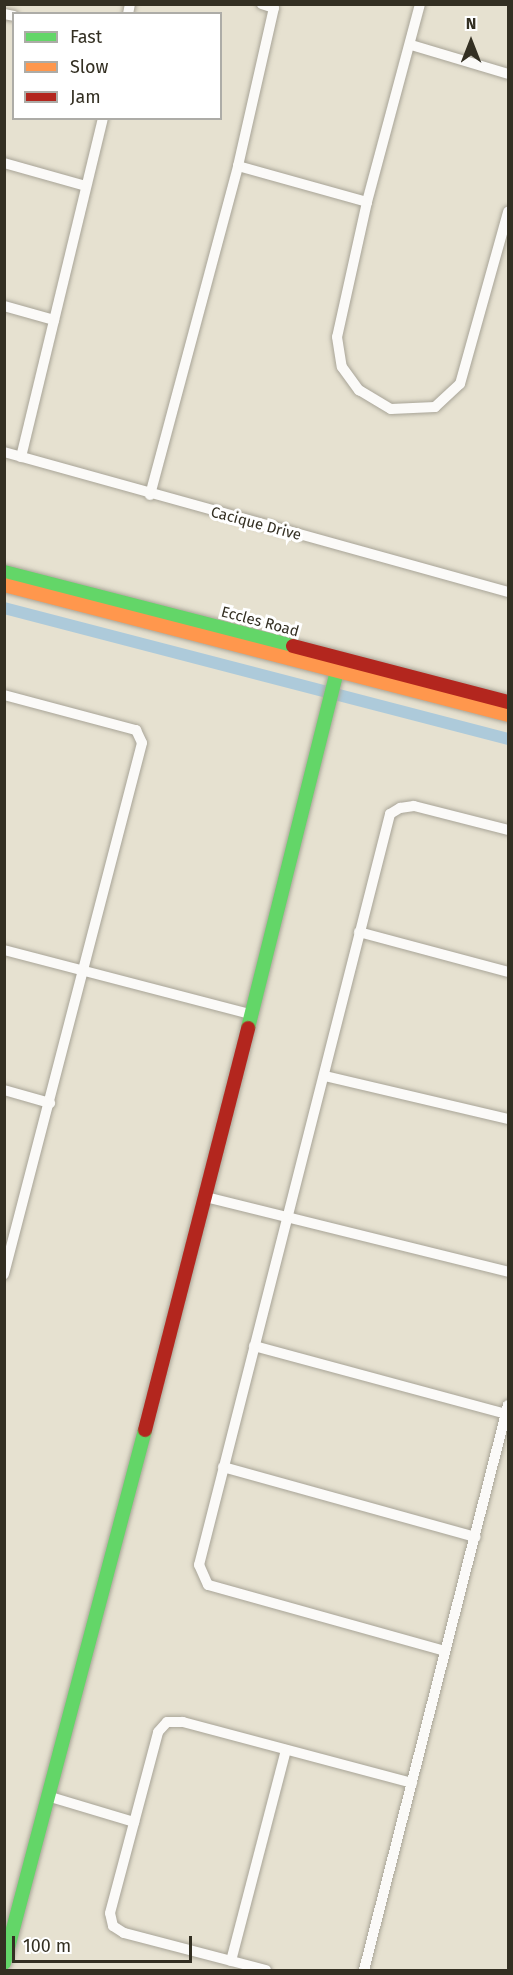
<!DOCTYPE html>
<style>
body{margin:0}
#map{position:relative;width:513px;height:1975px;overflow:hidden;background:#e6e1d0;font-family:"Fira Sans",sans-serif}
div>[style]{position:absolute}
.canal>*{height:12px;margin:-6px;padding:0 6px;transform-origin:6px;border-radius:6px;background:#adcada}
.roads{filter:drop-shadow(0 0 2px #a8a497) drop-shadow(0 0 2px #a8a497)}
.street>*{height:10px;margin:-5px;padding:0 5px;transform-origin:5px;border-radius:5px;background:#fbfaf8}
.fast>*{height:14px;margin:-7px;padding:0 7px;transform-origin:7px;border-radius:7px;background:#63d668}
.slow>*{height:14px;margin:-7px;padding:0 7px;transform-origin:7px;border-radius:7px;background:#ff974d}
.jam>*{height:14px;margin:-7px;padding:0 7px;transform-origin:7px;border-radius:7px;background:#b3261e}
span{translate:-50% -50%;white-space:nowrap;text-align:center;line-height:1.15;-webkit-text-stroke:6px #fff;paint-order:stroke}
.street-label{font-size:15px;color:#332f22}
.frame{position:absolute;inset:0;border:6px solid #332f22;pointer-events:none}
.legend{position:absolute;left:12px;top:12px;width:210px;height:108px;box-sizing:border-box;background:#fff;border:2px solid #adaca7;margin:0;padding:8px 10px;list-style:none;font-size:18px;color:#332f22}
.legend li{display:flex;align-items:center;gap:12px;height:30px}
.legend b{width:30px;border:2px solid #adaca7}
.north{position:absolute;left:441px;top:12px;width:60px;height:60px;-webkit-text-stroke:4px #fff;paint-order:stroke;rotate:0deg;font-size:16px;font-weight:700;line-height:24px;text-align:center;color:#332f22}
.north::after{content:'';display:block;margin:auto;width:21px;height:27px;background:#332f22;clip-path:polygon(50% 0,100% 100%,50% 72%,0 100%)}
.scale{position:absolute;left:12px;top:1936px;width:180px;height:27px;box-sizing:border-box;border:3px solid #332f22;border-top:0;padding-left:8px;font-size:18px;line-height:21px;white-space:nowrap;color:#332f22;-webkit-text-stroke:4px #fff;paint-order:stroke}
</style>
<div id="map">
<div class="canal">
<div style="left:4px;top:608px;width:521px;rotate:14.57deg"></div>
</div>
<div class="roads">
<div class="street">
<div style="left:420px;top:4px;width:205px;rotate:105deg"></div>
<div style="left:367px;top:202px;width:138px;rotate:102.5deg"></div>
<div style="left:337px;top:337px;width:30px;rotate:81deg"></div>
<div style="left:342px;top:367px;width:29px;rotate:54deg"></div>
<div style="left:359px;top:390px;width:37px;rotate:31deg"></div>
<div style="left:391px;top:409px;width:44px;rotate:-2.6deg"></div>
<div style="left:435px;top:407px;width:34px;rotate:-43deg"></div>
<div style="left:460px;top:384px;width:179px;rotate:-74.4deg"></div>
<div style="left:4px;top:14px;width:10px;rotate:11deg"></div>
<div style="left:128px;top:14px;width:10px;rotate:-79deg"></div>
<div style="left:411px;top:45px;width:101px;rotate:16.6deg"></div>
<div style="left:4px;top:163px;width:85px;rotate:15.7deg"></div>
<div style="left:238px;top:166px;width:134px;rotate:15.6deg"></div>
<div style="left:4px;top:306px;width:52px;rotate:15.6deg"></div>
<div style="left:4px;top:452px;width:523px;rotate:15.52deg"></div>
<div style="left:21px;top:457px;width:349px;rotate:-76.4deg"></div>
<div style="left:150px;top:495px;width:341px;rotate:-75deg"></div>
<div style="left:238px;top:166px;width:162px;rotate:-77.2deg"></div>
<div style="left:274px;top:8px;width:13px;rotate:-162deg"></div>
<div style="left:4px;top:695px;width:137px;rotate:14.9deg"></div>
<div style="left:136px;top:730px;width:14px;rotate:65deg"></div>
<div style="left:142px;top:743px;width:549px;rotate:104.57deg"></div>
<div style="left:359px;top:932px;width:154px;rotate:15deg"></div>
<div style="left:4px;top:950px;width:254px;rotate:14.6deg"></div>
<div style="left:325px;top:1076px;width:188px;rotate:13.2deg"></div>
<div style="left:4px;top:1090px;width:48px;rotate:15.8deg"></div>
<div style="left:206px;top:1197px;width:311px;rotate:13.9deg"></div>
<div style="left:254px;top:1346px;width:261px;rotate:15.1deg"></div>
<div style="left:223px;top:1467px;width:262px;rotate:15.5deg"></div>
<div style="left:445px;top:1651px;width:246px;rotate:-164.4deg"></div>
<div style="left:208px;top:1585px;width:22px;rotate:-114deg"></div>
<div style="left:199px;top:1565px;width:775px;rotate:-75.73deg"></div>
<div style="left:390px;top:814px;width:12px;rotate:-31deg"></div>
<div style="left:400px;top:808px;width:14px;rotate:-8deg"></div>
<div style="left:414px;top:806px;width:97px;rotate:14.3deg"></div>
<div style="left:47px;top:1796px;width:91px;rotate:16.6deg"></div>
<div style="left:231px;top:1961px;width:218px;rotate:-75.4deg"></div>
<div style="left:266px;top:1970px;width:147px;rotate:-165.4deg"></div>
<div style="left:124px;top:1933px;width:13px;rotate:-148deg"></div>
<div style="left:113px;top:1926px;width:13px;rotate:-103deg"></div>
<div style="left:110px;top:1913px;width:187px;rotate:-75.1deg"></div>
<div style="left:158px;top:1732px;width:13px;rotate:-48deg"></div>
<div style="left:167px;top:1722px;width:16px"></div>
<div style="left:183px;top:1722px;width:237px;rotate:14.9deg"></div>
<div style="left:364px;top:1970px;width:583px;rotate:-75.7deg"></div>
</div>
<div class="fast">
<div style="left:4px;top:572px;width:298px;rotate:14.4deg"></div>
<div style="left:248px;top:1028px;width:379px;rotate:-76deg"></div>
<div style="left:4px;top:1963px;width:551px;rotate:-75.18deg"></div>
</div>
<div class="slow">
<div style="left:4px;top:585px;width:520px;rotate:14.46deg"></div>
</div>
<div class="jam">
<div style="left:293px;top:646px;width:222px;rotate:14.6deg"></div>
<div style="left:145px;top:1430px;width:415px;rotate:-75.6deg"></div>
</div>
</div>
<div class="street-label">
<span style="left:256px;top:524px;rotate:15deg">Cacique Drive</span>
<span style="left:260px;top:622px;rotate:15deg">Eccles Road</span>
</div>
<div class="frame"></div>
<ul class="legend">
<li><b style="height:8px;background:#63d668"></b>Fast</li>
<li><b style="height:8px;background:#ff974d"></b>Slow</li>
<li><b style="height:8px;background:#b3261e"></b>Jam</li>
</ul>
<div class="north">N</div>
<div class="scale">100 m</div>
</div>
